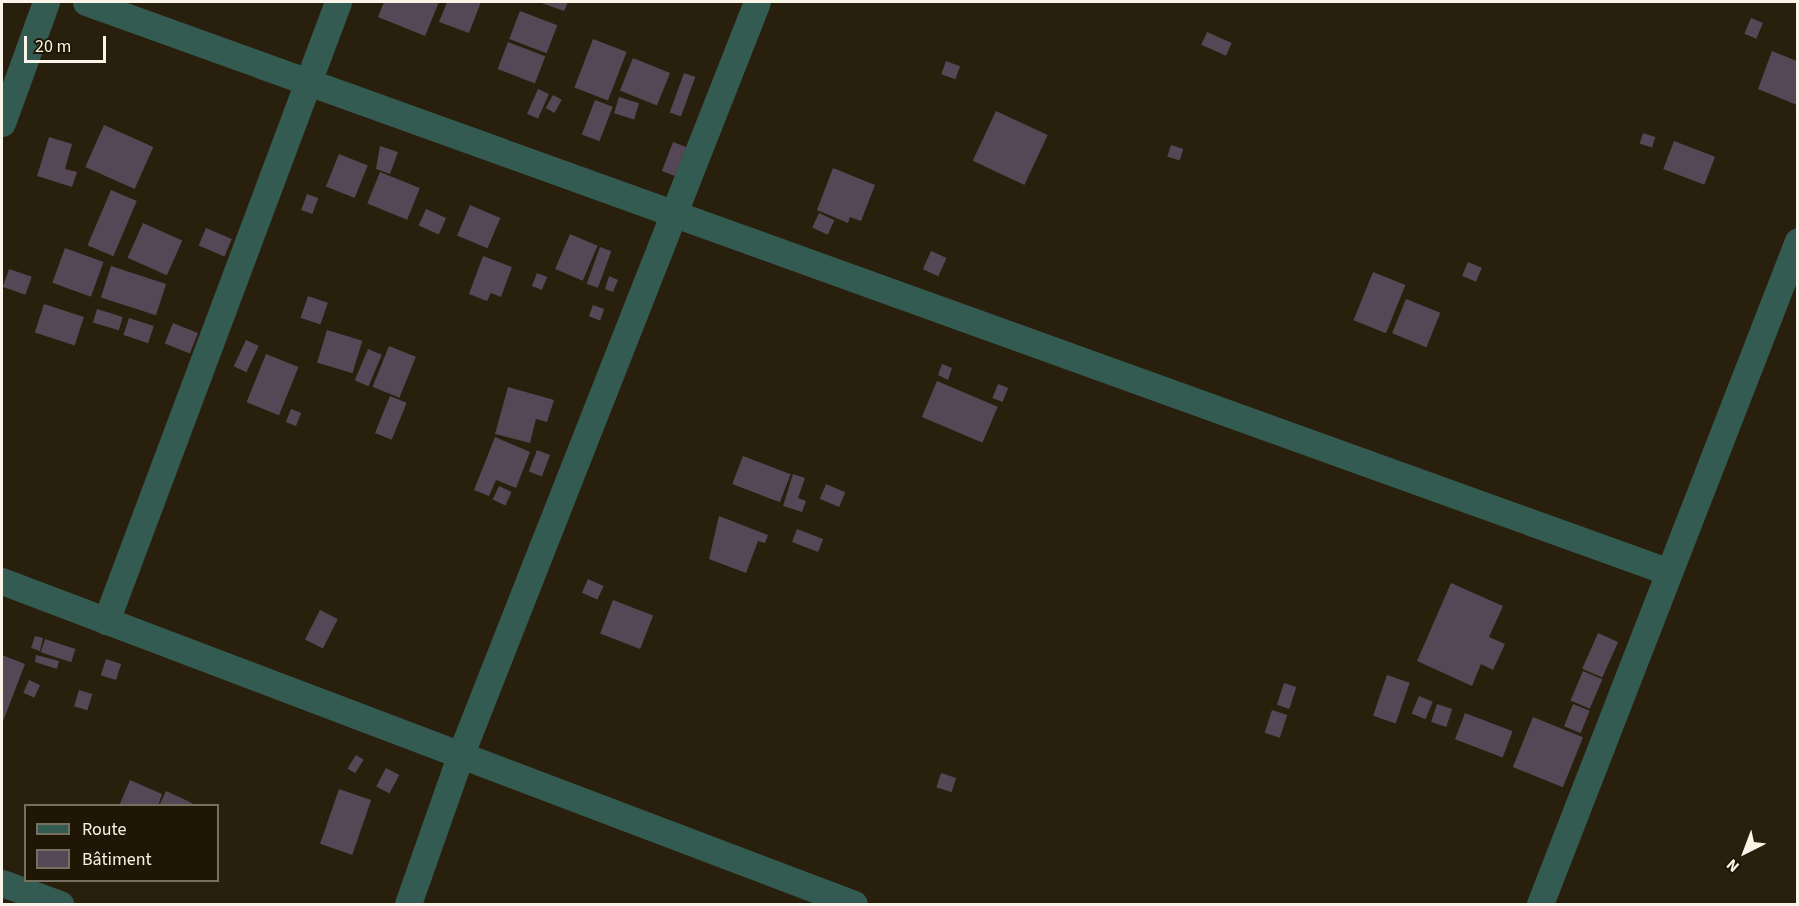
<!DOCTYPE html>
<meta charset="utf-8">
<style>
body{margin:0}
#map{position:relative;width:1799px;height:906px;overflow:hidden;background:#291f0d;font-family:"Source Sans 3",sans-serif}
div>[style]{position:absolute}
.building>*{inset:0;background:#564757;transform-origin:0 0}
.minor>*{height:27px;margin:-13.5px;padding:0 13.5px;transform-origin:13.5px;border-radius:13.5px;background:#345b51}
span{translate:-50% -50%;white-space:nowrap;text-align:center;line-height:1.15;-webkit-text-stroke:6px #1f1605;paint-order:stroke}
.frame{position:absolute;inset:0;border:3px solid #faf4e9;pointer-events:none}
.legend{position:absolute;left:24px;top:804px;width:195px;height:78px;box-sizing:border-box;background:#1f1605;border:2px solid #776f60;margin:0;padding:8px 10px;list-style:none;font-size:18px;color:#faf4e9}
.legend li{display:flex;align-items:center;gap:12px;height:30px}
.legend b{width:30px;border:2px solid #776f60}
.north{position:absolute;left:1715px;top:822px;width:60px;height:60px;-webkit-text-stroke:4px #1f1605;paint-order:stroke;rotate:222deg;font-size:16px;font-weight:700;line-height:24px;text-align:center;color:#faf4e9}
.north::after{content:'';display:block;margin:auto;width:21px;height:27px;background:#faf4e9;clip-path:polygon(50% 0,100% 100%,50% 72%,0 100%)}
.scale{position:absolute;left:24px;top:36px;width:82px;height:27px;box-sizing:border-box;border:3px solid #faf4e9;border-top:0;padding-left:8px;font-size:18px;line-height:21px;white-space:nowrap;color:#faf4e9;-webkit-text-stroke:4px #1f1605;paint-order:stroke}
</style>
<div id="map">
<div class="building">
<div style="clip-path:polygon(384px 2px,393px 3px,439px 2px,425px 36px,378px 17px)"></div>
<div style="clip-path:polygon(447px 2px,481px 2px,469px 33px,439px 22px)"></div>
<div style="clip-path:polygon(539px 2px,568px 2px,564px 11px)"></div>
<div style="left:520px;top:11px;width:40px;height:30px;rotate:21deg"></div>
<div style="left:1751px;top:18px;width:13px;height:17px;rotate:23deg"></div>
<div style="left:1207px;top:32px;width:27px;height:14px;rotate:24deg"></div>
<div style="left:593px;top:39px;width:36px;height:52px;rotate:21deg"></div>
<div style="left:508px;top:42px;width:40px;height:29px;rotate:21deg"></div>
<div style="clip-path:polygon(1772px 51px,1797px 61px,1797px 105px,1758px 89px)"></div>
<div style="left:633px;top:58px;width:40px;height:35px;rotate:22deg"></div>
<div style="left:946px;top:61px;width:15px;height:14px;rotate:20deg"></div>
<div style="left:684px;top:73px;width:12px;height:42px;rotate:20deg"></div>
<div style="left:538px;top:89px;width:12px;height:27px;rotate:24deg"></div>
<div style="left:553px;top:95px;width:10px;height:15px;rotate:29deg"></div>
<div style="left:619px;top:97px;width:21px;height:17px;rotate:17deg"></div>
<div style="left:595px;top:100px;width:19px;height:37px;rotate:21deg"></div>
<div style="left:996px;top:111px;width:57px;height:55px;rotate:25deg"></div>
<div style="left:104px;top:125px;width:54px;height:46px;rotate:24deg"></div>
<div style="left:1643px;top:133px;width:13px;height:11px;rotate:18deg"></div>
<div style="clip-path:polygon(49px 137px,72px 144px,65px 169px,77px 172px,72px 187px,37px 176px)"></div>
<div style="left:1674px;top:141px;width:44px;height:30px;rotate:21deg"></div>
<div style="left:673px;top:142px;width:14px;height:31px;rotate:21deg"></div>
<div style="left:1171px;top:145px;width:13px;height:12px;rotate:18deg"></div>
<div style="clip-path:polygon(380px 146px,398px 152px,390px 174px,376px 169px)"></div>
<div style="left:339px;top:154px;width:31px;height:35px;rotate:22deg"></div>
<div style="clip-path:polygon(833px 168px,875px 185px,861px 221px,850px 217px,848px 223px,817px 210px)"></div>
<div style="left:380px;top:172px;width:43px;height:34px;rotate:22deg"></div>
<div style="left:111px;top:190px;width:28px;height:60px;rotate:23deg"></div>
<div style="left:307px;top:194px;width:12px;height:17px;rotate:20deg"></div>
<div style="left:470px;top:205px;width:33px;height:33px;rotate:23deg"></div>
<div style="left:426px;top:209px;width:22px;height:18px;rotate:24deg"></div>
<div style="left:819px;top:213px;width:17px;height:16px;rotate:25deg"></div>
<div style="left:143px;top:223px;width:43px;height:38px;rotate:24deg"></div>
<div style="left:206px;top:228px;width:28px;height:19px;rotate:23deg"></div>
<div style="left:570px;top:234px;width:30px;height:38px;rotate:23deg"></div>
<div style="left:600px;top:247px;width:12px;height:39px;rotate:20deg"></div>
<div style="left:65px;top:248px;width:41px;height:37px;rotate:20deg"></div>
<div style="left:931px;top:251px;width:17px;height:20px;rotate:24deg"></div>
<div style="clip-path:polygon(483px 256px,512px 267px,501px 297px,491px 293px,487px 301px,469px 294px)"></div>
<div style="left:1468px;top:262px;width:15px;height:15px;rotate:23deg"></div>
<div style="left:111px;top:266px;width:58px;height:33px;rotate:18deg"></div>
<div style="left:9px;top:269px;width:24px;height:19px;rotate:19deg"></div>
<div style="left:1373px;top:272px;width:35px;height:52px;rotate:22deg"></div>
<div style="left:537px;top:273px;width:11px;height:14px;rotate:22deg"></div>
<div style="clip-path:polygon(609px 276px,618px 280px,613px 292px,605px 289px)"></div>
<div style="left:308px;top:296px;width:21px;height:23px;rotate:19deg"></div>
<div style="left:1406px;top:299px;width:37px;height:37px;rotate:22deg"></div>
<div style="left:44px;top:304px;width:42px;height:30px;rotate:18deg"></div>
<div style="left:593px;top:305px;width:12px;height:12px;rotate:20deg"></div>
<div style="left:97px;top:309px;width:27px;height:14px;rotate:17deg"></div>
<div style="left:129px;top:318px;width:26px;height:18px;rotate:18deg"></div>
<div style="left:173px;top:323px;width:27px;height:22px;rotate:22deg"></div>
<div style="left:327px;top:330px;width:37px;height:34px;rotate:17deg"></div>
<div style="left:246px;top:340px;width:14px;height:29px;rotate:25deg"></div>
<div style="left:389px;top:346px;width:29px;height:44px;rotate:22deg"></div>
<div style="left:368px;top:349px;width:15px;height:34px;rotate:23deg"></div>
<div style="left:266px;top:354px;width:35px;height:52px;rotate:22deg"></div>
<div style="clip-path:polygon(942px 364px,952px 368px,948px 380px,938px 375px)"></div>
<div style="left:937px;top:381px;width:66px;height:39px;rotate:23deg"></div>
<div style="left:998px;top:384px;width:11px;height:15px;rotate:22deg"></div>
<div style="clip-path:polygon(508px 387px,554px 400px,547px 422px,536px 419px,530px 443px,495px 434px)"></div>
<div style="left:390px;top:396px;width:18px;height:40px;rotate:22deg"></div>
<div style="left:291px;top:409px;width:11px;height:14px;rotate:22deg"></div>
<div style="clip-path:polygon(495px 437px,530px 452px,516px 488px,496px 480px,489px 496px,474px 490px)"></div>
<div style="left:537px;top:450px;width:14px;height:23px;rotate:21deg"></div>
<div style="left:743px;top:456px;width:51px;height:30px;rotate:21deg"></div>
<div style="clip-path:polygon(793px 474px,805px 478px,798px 498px,806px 501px,802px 512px,783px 506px)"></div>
<div style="left:826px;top:484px;width:21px;height:16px;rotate:23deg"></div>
<div style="left:499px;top:486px;width:14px;height:15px;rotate:25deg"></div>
<div style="clip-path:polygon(719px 516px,768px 535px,765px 543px,758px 541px,746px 573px,709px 559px)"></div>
<div style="left:797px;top:529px;width:28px;height:14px;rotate:21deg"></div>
<div style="left:588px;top:579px;width:17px;height:15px;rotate:24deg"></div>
<div style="clip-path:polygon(1451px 583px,1503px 606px,1489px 637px,1505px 644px,1493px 670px,1481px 664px,1472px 686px,1417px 661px)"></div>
<div style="left:613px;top:600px;width:43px;height:36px;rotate:21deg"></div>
<div style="left:320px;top:610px;width:20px;height:33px;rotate:27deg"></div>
<div style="left:1598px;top:633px;width:22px;height:39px;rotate:24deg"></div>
<div style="clip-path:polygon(35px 636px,43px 638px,40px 651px,31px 648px)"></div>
<div style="left:45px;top:639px;width:32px;height:14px;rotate:18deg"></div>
<div style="clip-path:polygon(2px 655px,25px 664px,2px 724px)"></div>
<div style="clip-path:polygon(36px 655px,59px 661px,57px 669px,35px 662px)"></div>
<div style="left:106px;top:659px;width:16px;height:17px;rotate:18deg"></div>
<div style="left:1583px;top:671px;width:21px;height:32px;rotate:23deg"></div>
<div style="left:1387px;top:675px;width:24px;height:43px;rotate:19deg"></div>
<div style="left:29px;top:680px;width:12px;height:14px;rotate:24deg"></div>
<div style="left:1284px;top:683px;width:13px;height:23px;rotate:18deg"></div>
<div style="left:79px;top:690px;width:14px;height:17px;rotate:17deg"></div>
<div style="left:1419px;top:696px;width:15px;height:19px;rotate:23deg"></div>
<div style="left:1437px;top:704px;width:16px;height:19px;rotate:18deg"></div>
<div style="left:1573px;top:704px;width:18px;height:24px;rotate:22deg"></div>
<div style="left:1272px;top:710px;width:16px;height:24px;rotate:18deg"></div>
<div style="left:1465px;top:713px;width:51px;height:28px;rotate:21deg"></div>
<div style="left:1533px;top:717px;width:54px;height:54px;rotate:22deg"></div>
<div style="left:356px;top:755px;width:9px;height:16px;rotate:32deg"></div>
<div style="left:386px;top:768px;width:15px;height:21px;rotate:28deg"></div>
<div style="left:941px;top:773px;width:16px;height:15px;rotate:18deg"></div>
<div style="clip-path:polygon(130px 780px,162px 794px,158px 806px,119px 806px)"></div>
<div style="left:339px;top:789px;width:34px;height:58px;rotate:19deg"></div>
<div style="clip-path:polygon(166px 791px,192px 803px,191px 806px,159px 806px)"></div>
</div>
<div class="minor">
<div style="left:86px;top:2px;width:1682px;rotate:19.8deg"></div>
<div style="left:2px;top:123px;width:129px;rotate:-70deg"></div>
<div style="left:2px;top:581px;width:911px;rotate:20.76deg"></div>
<div style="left:106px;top:621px;width:661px;rotate:-69.45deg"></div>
<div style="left:2px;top:883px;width:62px;rotate:19.9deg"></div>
<div style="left:408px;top:904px;width:157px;rotate:-70.6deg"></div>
<div style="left:460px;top:756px;width:810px;rotate:-68.5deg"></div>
<div style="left:1540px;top:904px;width:711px;rotate:-68.74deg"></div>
</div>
<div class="frame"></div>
<ul class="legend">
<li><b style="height:8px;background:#345b51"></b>Route</li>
<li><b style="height:16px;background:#564757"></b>Bâtiment</li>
</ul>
<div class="north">N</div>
<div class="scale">20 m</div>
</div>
